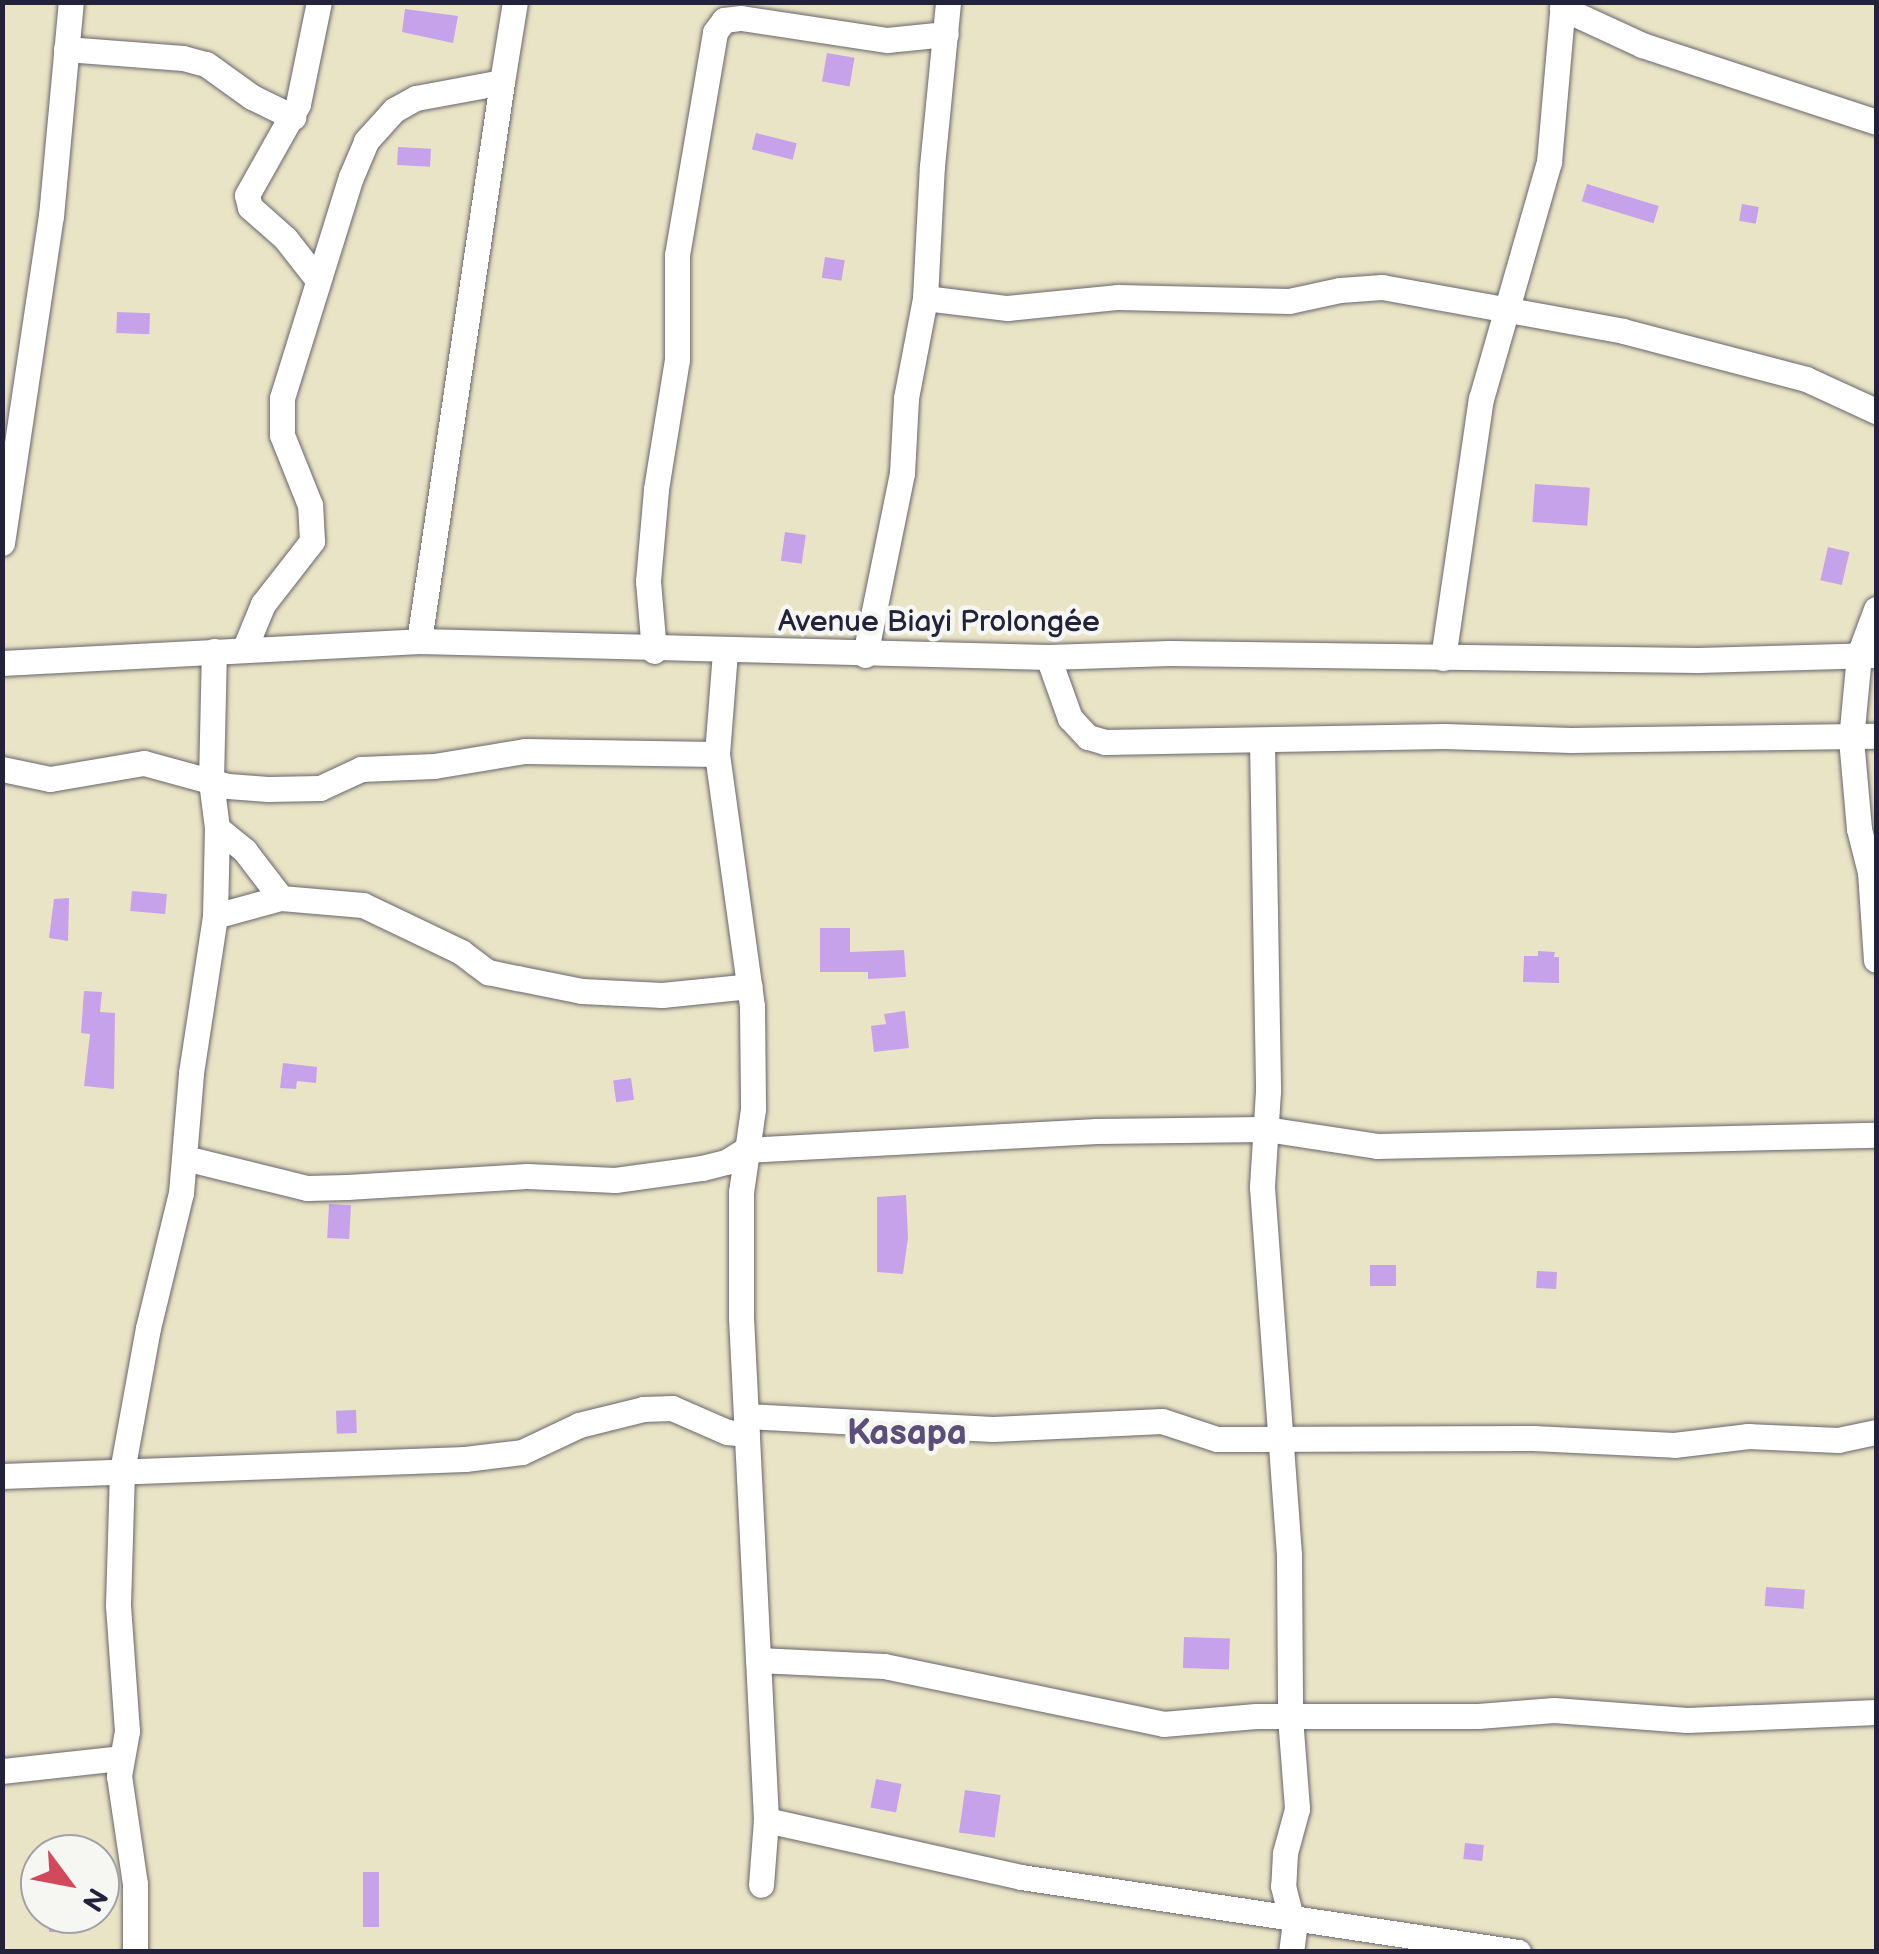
<!DOCTYPE html>
<meta charset="utf-8">
<style>
body{margin:0}
#map{position:relative;width:1879px;height:1954px;overflow:hidden;background:#eae4c6;font-family:"Balsamiq Sans",sans-serif}
div>[style]{position:absolute}
.building>*{inset:0;background:#c6a2eb;transform-origin:0 0}
.roads{filter:drop-shadow(0 0 2px #68666c) drop-shadow(0 0 2px #68666c)}
.minor>*{height:25px;margin:-12.5px;padding:0 12.5px;transform-origin:12.5px;border-radius:12.5px;background:#fff}
span{translate:-50% -50%;white-space:nowrap;text-align:center;line-height:1.15;-webkit-text-stroke:9px #f6f6f2;paint-order:stroke}
.street-label{font-size:30px;color:#22223b}
.quarter-label{font-size:35px;color:#5b4f79;font-weight:700}
.frame{position:absolute;inset:0;border:5px solid #22223b;pointer-events:none}
.north{position:absolute;left:20px;top:1834px;width:100px;height:100px;box-sizing:border-box;background:#f6f6f2;border:2px solid #a1a1a9;border-radius:50%;rotate:122deg;font-size:28px;font-weight:700;line-height:40px;text-align:center;color:#22223b}
.north::after{content:'';display:block;margin:auto;width:35px;height:45px;background:#d1495b;clip-path:polygon(50% 0,100% 100%,50% 72%,0 100%)}
</style>
<div id="map">
<div class="building">
<div style="clip-path:polygon(405px 9px,458px 16px,453px 43px,402px 32px)"></div>
<div style="left:827px;top:53px;width:28px;height:29px;rotate:10deg"></div>
<div style="left:756px;top:133px;width:42px;height:17px;rotate:14deg"></div>
<div style="left:398px;top:147px;width:33px;height:18px;rotate:3deg"></div>
<div style="left:1587px;top:184px;width:75px;height:18px;rotate:17deg"></div>
<div style="left:1742px;top:204px;width:17px;height:17px;rotate:10deg"></div>
<div style="left:825px;top:257px;width:20px;height:21px;rotate:9deg"></div>
<div style="left:117px;top:312px;width:33px;height:21px;rotate:2deg"></div>
<div style="left:1535px;top:484px;width:55px;height:38px;rotate:4deg"></div>
<div style="left:785px;top:532px;width:21px;height:29px;rotate:8deg"></div>
<div style="left:1828px;top:547px;width:22px;height:34px;rotate:13deg"></div>
<div style="left:132px;top:891px;width:35px;height:20px;rotate:5deg"></div>
<div style="clip-path:polygon(69px 898px,68px 941px,49px 938px,54px 899px)"></div>
<div style="clip-path:polygon(820px 928px,850px 928px,850px 952px,904px 950px,906px 977px,868px 979px,868px 972px,820px 972px)"></div>
<div style="clip-path:polygon(1538px 951px,1555px 952px,1554px 957px,1559px 957px,1559px 983px,1523px 982px,1524px 956px,1538px 956px)"></div>
<div style="clip-path:polygon(84px 991px,102px 992px,100px 1012px,115px 1013px,114px 1089px,84px 1086px,90px 1034px,81px 1033px)"></div>
<div style="clip-path:polygon(905px 1011px,909px 1048px,874px 1052px,871px 1026px,886px 1024px,884px 1014px)"></div>
<div style="clip-path:polygon(283px 1063px,317px 1067px,316px 1083px,297px 1081px,296px 1089px,280px 1088px)"></div>
<div style="left:631px;top:1078px;width:22px;height:18px;rotate:82deg"></div>
<div style="clip-path:polygon(906px 1195px,908px 1238px,903px 1274px,877px 1272px,877px 1197px)"></div>
<div style="left:329px;top:1204px;width:22px;height:34px;rotate:3deg"></div>
<div style="left:1370px;top:1265px;width:26px;height:21px"></div>
<div style="left:1537px;top:1271px;width:20px;height:17px;rotate:3deg"></div>
<div style="left:356px;top:1410px;width:23px;height:20px;rotate:88deg"></div>
<div style="left:1766px;top:1587px;width:39px;height:19px;rotate:4deg"></div>
<div style="left:1184px;top:1637px;width:46px;height:31px;rotate:2deg"></div>
<div style="left:876px;top:1779px;width:26px;height:29px;rotate:11deg"></div>
<div style="left:965px;top:1790px;width:36px;height:43px;rotate:8deg"></div>
<div style="left:1465px;top:1843px;width:19px;height:16px;rotate:6deg"></div>
<div style="left:363px;top:1872px;width:16px;height:55px"></div>
<div style="left:49px;top:1915px;width:23px;height:17px"></div>
</div>
<div class="roads">
<div class="minor">
<div style="left:1562px;top:8px;width:88px;rotate:24.8deg"></div>
<div style="left:1642px;top:45px;width:246px;rotate:18.2deg"></div>
<div style="left:66px;top:49px;width:117px;rotate:4.4deg"></div>
<div style="left:183px;top:58px;width:24px;rotate:15deg"></div>
<div style="left:206px;top:64px;width:57px;rotate:35.7deg"></div>
<div style="left:252px;top:97px;width:46px;rotate:26deg"></div>
<div style="left:318px;top:280px;width:53px;rotate:-128.2deg"></div>
<div style="left:285px;top:238px;width:47px;rotate:-138.5deg"></div>
<div style="left:250px;top:207px;width:12px;rotate:-104deg"></div>
<div style="left:247px;top:195px;width:104px;rotate:-60.7deg"></div>
<div style="left:298px;top:104px;width:104px;rotate:-78.4deg"></div>
<div style="left:925px;top:298px;width:83px;rotate:7deg"></div>
<div style="left:1007px;top:308px;width:112px;rotate:-5.7deg"></div>
<div style="left:1118px;top:297px;width:171px;rotate:1.3deg"></div>
<div style="left:1289px;top:301px;width:52px;rotate:-12.2deg"></div>
<div style="left:1340px;top:290px;width:42px;rotate:-4.1deg"></div>
<div style="left:1382px;top:287px;width:245px;rotate:10.3deg"></div>
<div style="left:1623px;top:331px;width:189px;rotate:14.7deg"></div>
<div style="left:1806px;top:379px;width:77px;rotate:24.6deg"></div>
<div style="left:2px;top:543px;width:331px;rotate:-81.5deg"></div>
<div style="left:51px;top:216px;width:215px;rotate:-84.7deg"></div>
<div style="left:1876px;top:609px;width:49px;rotate:110.3deg"></div>
<div style="left:1859px;top:655px;width:84px;rotate:95.4deg"></div>
<div style="left:1851px;top:739px;width:90px;rotate:84.9deg"></div>
<div style="left:1859px;top:829px;width:44px;rotate:75.7deg"></div>
<div style="left:1870px;top:872px;width:88px;rotate:86.1deg"></div>
<div style="left:419px;top:641px;width:565px;rotate:-81.55deg"></div>
<div style="left:244px;top:650px;width:50px;rotate:-67.6deg"></div>
<div style="left:263px;top:604px;width:80px;rotate:-52.1deg"></div>
<div style="left:312px;top:541px;width:36px;rotate:-93deg"></div>
<div style="left:310px;top:505px;width:75px;rotate:-111.8deg"></div>
<div style="left:282px;top:435px;width:37px;rotate:-90deg"></div>
<div style="left:282px;top:398px;width:232px;rotate:-72.7deg"></div>
<div style="left:351px;top:177px;width:39px;rotate:-67deg"></div>
<div style="left:366px;top:141px;width:42px;rotate:-47.9deg"></div>
<div style="left:394px;top:110px;width:25px;rotate:-29deg"></div>
<div style="left:416px;top:98px;width:87px;rotate:-10.5deg"></div>
<div style="left:502px;top:82px;width:81px;rotate:-80.8deg"></div>
<div style="left:654px;top:651px;width:70px;rotate:-94.9deg"></div>
<div style="left:648px;top:581px;width:92px;rotate:-85deg"></div>
<div style="left:656px;top:489px;width:131px;rotate:-80.8deg"></div>
<div style="left:677px;top:360px;width:105px;rotate:-90deg"></div>
<div style="left:677px;top:255px;width:226px;rotate:-80.3deg"></div>
<div style="left:715px;top:32px;width:15px;rotate:-53deg"></div>
<div style="left:724px;top:20px;width:17px;rotate:-7deg"></div>
<div style="left:741px;top:18px;width:148px;rotate:8.6deg"></div>
<div style="left:887px;top:40px;width:59px;rotate:-5.8deg"></div>
<div style="left:725px;top:652px;width:102px;rotate:94.5deg"></div>
<div style="left:717px;top:754px;width:255px;rotate:82.1deg"></div>
<div style="left:752px;top:1007px;width:102px;rotate:89.4deg"></div>
<div style="left:753px;top:1109px;width:84px;rotate:98.2deg"></div>
<div style="left:741px;top:1192px;width:125px;rotate:90deg"></div>
<div style="left:741px;top:1317px;width:504px;rotate:87.15deg"></div>
<div style="left:766px;top:1820px;width:65px;rotate:94.4deg"></div>
<div style="left:865px;top:655px;width:186px;rotate:-78.5deg"></div>
<div style="left:902px;top:473px;width:75px;rotate:-86.9deg"></div>
<div style="left:906px;top:398px;width:102px;rotate:-79.2deg"></div>
<div style="left:925px;top:298px;width:132px;rotate:-87deg"></div>
<div style="left:932px;top:166px;width:165px;rotate:-84.4deg"></div>
<div style="left:1048px;top:657px;width:65px;rotate:70.2deg"></div>
<div style="left:1070px;top:718px;width:26px;rotate:47deg"></div>
<div style="left:1088px;top:737px;width:18px;rotate:16deg"></div>
<div style="left:1105px;top:742px;width:339px;rotate:-1deg"></div>
<div style="left:1444px;top:736px;width:127px;rotate:1.8deg"></div>
<div style="left:1571px;top:740px;width:305px;rotate:-0.8deg"></div>
<div style="left:1443px;top:658px;width:262px;rotate:-81.7deg"></div>
<div style="left:1481px;top:399px;width:247px;rotate:-74deg"></div>
<div style="left:1549px;top:162px;width:161px;rotate:-85deg"></div>
<div style="left:2px;top:663px;width:418px;rotate:-3deg"></div>
<div style="left:419px;top:641px;width:629px;rotate:1.46deg"></div>
<div style="left:1048px;top:657px;width:121px;rotate:-1.9deg"></div>
<div style="left:1169px;top:653px;width:529px;rotate:0.76deg"></div>
<div style="left:1698px;top:660px;width:178px;rotate:-1.6deg"></div>
<div style="left:1262px;top:741px;width:350px;rotate:89deg"></div>
<div style="left:1268px;top:1091px;width:96px;rotate:93.6deg"></div>
<div style="left:1262px;top:1187px;width:369px;rotate:85.8deg"></div>
<div style="left:1289px;top:1555px;width:162px;rotate:89.6deg"></div>
<div style="left:1290px;top:1717px;width:92px;rotate:85.6deg"></div>
<div style="left:1297px;top:1809px;width:46px;rotate:105.3deg"></div>
<div style="left:1285px;top:1853px;width:33px;rotate:93deg"></div>
<div style="left:1283px;top:1886px;width:44px;rotate:75.7deg"></div>
<div style="left:1294px;top:1929px;width:23px;rotate:97deg"></div>
<div style="left:2px;top:769px;width:49px;rotate:11.8deg"></div>
<div style="left:50px;top:779px;width:95px;rotate:-9.7deg"></div>
<div style="left:144px;top:763px;width:87px;rotate:15.3deg"></div>
<div style="left:228px;top:786px;width:40px;rotate:4.3deg"></div>
<div style="left:268px;top:789px;width:52px;rotate:-1.1deg"></div>
<div style="left:320px;top:788px;width:45px;rotate:-24.9deg"></div>
<div style="left:361px;top:769px;width:73px;rotate:-2.4deg"></div>
<div style="left:434px;top:766px;width:92px;rotate:-9.4deg"></div>
<div style="left:525px;top:751px;width:192px;rotate:0.9deg"></div>
<div style="left:217px;top:828px;width:36px;rotate:39deg"></div>
<div style="left:245px;top:851px;width:59px;rotate:52.5deg"></div>
<div style="left:215px;top:916px;width:68px;rotate:-15.3deg"></div>
<div style="left:281px;top:898px;width:82px;rotate:4.9deg"></div>
<div style="left:363px;top:905px;width:109px;rotate:25.6deg"></div>
<div style="left:461px;top:952px;width:34px;rotate:37deg"></div>
<div style="left:488px;top:972px;width:30px;rotate:12deg"></div>
<div style="left:517px;top:978px;width:66px;rotate:11.3deg"></div>
<div style="left:582px;top:991px;width:80px;rotate:2.9deg"></div>
<div style="left:662px;top:995px;width:88px;rotate:-5.8deg"></div>
<div style="left:185px;top:1158px;width:126px;rotate:13.8deg"></div>
<div style="left:307px;top:1188px;width:40px;rotate:-1.4deg"></div>
<div style="left:347px;top:1187px;width:180px;rotate:-3.5deg"></div>
<div style="left:527px;top:1176px;width:88px;rotate:2.6deg"></div>
<div style="left:615px;top:1180px;width:88px;rotate:-7.9deg"></div>
<div style="left:702px;top:1168px;width:25px;rotate:-14deg"></div>
<div style="left:726px;top:1162px;width:22px;rotate:-32deg"></div>
<div style="left:745px;top:1150px;width:352px;rotate:-3.1deg"></div>
<div style="left:1096px;top:1131px;width:170px;rotate:-0.7deg"></div>
<div style="left:1266px;top:1129px;width:112px;rotate:8.7deg"></div>
<div style="left:1377px;top:1146px;width:499px;rotate:-1.3deg"></div>
<div style="left:746px;top:1416px;width:247px;rotate:3deg"></div>
<div style="left:993px;top:1429px;width:169px;rotate:-2.7deg"></div>
<div style="left:1162px;top:1421px;width:58px;rotate:18.1deg"></div>
<div style="left:1217px;top:1439px;width:316px;rotate:-0.2deg"></div>
<div style="left:1533px;top:1438px;width:141px;rotate:2.8deg"></div>
<div style="left:1674px;top:1445px;width:75px;rotate:-6.9deg"></div>
<div style="left:1748px;top:1436px;width:90px;rotate:2.5deg"></div>
<div style="left:1838px;top:1440px;width:39px;rotate:-12deg"></div>
<div style="left:2px;top:1476px;width:463px;rotate:-2.1deg"></div>
<div style="left:465px;top:1459px;width:57px;rotate:-7deg"></div>
<div style="left:522px;top:1452px;width:63px;rotate:-25.3deg"></div>
<div style="left:579px;top:1425px;width:66px;rotate:-14deg"></div>
<div style="left:643px;top:1409px;width:29px;rotate:-2deg"></div>
<div style="left:672px;top:1408px;width:60px;rotate:23.6deg"></div>
<div style="left:727px;top:1432px;width:20px;rotate:6deg"></div>
<div style="left:758px;top:1660px;width:126px;rotate:2.7deg"></div>
<div style="left:884px;top:1666px;width:285px;rotate:11.7deg"></div>
<div style="left:1163px;top:1724px;width:93px;rotate:-4.9deg"></div>
<div style="left:1256px;top:1716px;width:222px"></div>
<div style="left:1478px;top:1716px;width:76px;rotate:-4.5deg"></div>
<div style="left:1554px;top:1710px;width:133px;rotate:4.3deg"></div>
<div style="left:1687px;top:1720px;width:189px;rotate:-2.4deg"></div>
<div style="left:2px;top:1771px;width:120px;rotate:-6.2deg"></div>
<div style="left:766px;top:1820px;width:261px;rotate:12.6deg"></div>
<div style="left:1021px;top:1877px;width:503px;rotate:8.58deg"></div>
<div style="left:135px;top:1952px;width:68px;rotate:-90deg"></div>
<div style="left:135px;top:1884px;width:109px;rotate:-98.4deg"></div>
<div style="left:119px;top:1776px;width:46px;rotate:-79.9deg"></div>
<div style="left:127px;top:1731px;width:126px;rotate:-94.1deg"></div>
<div style="left:118px;top:1605px;width:134px;rotate:-88.3deg"></div>
<div style="left:122px;top:1471px;width:145px;rotate:-79.7deg"></div>
<div style="left:148px;top:1328px;width:139px;rotate:-76.3deg"></div>
<div style="left:181px;top:1193px;width:120px;rotate:-85.2deg"></div>
<div style="left:191px;top:1073px;width:159px;rotate:-81.3deg"></div>
<div style="left:215px;top:916px;width:88px;rotate:-88.7deg"></div>
<div style="left:217px;top:828px;width:47px;rotate:-97.3deg"></div>
<div style="left:211px;top:781px;width:130px;rotate:-88.7deg"></div>
</div>
</div>
<div class="street-label">
<span style="left:939px;top:622px">Avenue Biayi Prolongée</span>
</div>
<div class="quarter-label">
<span style="left:907px;top:1434px">Kasapa</span>
</div>
<div class="frame"></div>
<div class="north">N</div>
</div>
